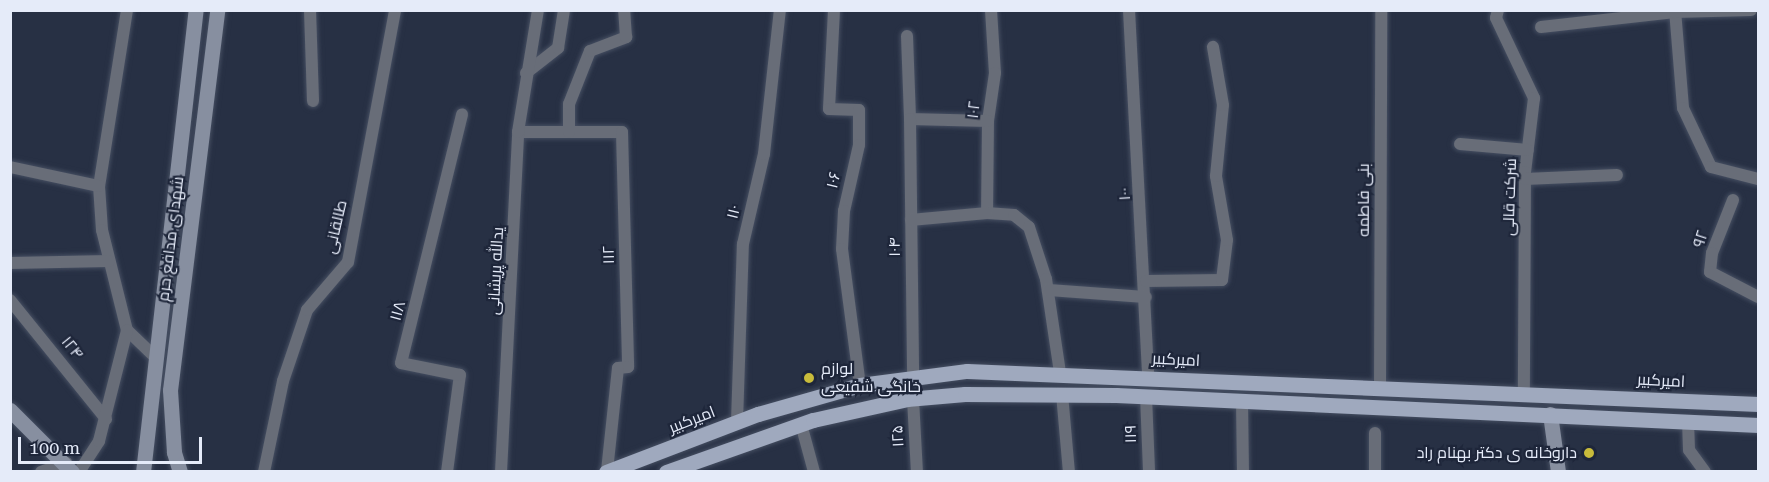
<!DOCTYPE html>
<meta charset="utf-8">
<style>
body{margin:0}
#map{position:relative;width:1769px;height:482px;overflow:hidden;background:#273044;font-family:"Roboto Serif",Cairo,serif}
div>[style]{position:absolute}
.roads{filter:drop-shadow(0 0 2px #454e61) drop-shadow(0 0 2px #454e61)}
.street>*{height:12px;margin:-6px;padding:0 6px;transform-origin:6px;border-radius:6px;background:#686d78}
.secondary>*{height:15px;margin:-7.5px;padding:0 7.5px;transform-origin:7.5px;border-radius:7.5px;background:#878fa0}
.primary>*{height:15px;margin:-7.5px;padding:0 7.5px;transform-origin:7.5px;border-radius:7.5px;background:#9fa9be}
.dots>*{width:16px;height:16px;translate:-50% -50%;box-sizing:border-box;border:3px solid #1e263a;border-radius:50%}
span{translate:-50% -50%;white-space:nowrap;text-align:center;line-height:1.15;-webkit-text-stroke:4.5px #1e263a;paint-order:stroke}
.street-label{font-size:16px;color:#e5ebf9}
.poi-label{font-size:16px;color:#e5ebf9}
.left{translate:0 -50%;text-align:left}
.right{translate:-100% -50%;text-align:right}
.frame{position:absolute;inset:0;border:12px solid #e5ebf9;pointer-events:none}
.scale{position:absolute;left:18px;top:437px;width:184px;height:27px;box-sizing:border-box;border:3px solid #e5ebf9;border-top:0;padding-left:8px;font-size:18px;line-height:21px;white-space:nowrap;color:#e5ebf9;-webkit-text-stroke:4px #1e263a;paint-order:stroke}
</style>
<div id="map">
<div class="roads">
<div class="street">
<div style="left:127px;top:10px;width:178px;rotate:99deg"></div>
<div style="left:99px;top:186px;width:44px;rotate:86.1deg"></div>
<div style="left:102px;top:230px;width:103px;rotate:76deg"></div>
<div style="left:127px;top:330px;width:42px;rotate:44deg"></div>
<div style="left:310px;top:10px;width:91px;rotate:88.1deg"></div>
<div style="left:834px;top:10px;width:99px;rotate:92.9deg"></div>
<div style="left:829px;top:109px;width:30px;rotate:2deg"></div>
<div style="left:859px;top:110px;width:35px;rotate:90deg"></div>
<div style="left:859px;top:145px;width:68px;rotate:102.8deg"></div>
<div style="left:844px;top:211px;width:38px;rotate:93deg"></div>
<div style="left:842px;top:249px;width:137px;rotate:82.5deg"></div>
<div style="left:991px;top:10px;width:63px;rotate:86.4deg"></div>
<div style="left:995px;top:73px;width:49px;rotate:98.3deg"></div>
<div style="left:988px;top:121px;width:92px;rotate:90.6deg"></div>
<div style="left:987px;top:213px;width:27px;rotate:4deg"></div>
<div style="left:1014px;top:215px;width:19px;rotate:39deg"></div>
<div style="left:1029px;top:227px;width:55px;rotate:71.9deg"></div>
<div style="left:1046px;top:279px;width:95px;rotate:81.5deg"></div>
<div style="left:1129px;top:10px;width:366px;rotate:87deg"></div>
<div style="left:1498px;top:10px;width:8px;rotate:104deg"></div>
<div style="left:1496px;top:18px;width:89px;rotate:64.6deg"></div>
<div style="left:1534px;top:98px;width:75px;rotate:96.9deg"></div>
<div style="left:1525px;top:172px;width:221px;rotate:90.3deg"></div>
<div style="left:1675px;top:10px;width:98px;rotate:85.3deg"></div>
<div style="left:1683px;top:108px;width:65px;rotate:64.6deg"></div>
<div style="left:1711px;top:167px;width:49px;rotate:14.3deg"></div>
<div style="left:1541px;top:27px;width:135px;rotate:-6.4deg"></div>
<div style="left:1675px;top:12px;width:76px;rotate:-1.5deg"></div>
<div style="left:907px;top:36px;width:83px;rotate:87.9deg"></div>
<div style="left:910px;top:119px;width:78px;rotate:1.5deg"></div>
<div style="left:526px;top:73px;width:41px;rotate:-38deg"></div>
<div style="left:558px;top:48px;width:38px;rotate:-81deg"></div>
<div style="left:910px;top:119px;width:257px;rotate:89.3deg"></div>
<div style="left:518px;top:132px;width:104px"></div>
<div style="left:622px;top:132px;width:235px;rotate:88.5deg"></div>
<div style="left:628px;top:367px;width:10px;rotate:174deg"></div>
<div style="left:618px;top:368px;width:104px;rotate:96.1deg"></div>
<div style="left:569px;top:132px;width:28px;rotate:-90deg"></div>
<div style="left:569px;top:104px;width:57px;rotate:-68.4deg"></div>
<div style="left:590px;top:51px;width:39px;rotate:-21deg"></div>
<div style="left:626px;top:37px;width:27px;rotate:-94deg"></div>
<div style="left:1460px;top:144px;width:68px;rotate:5deg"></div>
<div style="left:10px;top:167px;width:91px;rotate:12.1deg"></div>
<div style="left:1525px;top:179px;width:92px;rotate:-2.5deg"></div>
<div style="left:1733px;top:200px;width:57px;rotate:111.6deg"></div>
<div style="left:1712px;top:253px;width:19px;rotate:96deg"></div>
<div style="left:1710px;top:272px;width:54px;rotate:27.5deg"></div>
<div style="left:911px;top:220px;width:76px;rotate:-5.3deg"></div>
<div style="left:10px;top:263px;width:99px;rotate:-1.2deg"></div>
<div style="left:1146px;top:281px;width:76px;rotate:-0.8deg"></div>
<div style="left:1222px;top:280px;width:40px;rotate:-82.9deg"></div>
<div style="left:1227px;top:240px;width:65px;rotate:-99.8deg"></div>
<div style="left:1216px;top:176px;width:71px;rotate:-84.4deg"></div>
<div style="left:1223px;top:105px;width:59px;rotate:-99.8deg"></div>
<div style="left:1048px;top:290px;width:98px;rotate:4.1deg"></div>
<div style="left:10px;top:300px;width:153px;rotate:51.1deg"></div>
<div style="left:1380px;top:387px;width:375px;rotate:-89.8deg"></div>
<div style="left:1062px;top:394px;width:78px;rotate:84.9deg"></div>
<div style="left:1146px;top:396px;width:76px;rotate:87.7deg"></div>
<div style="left:913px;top:399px;width:73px;rotate:86.9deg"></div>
<div style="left:1242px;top:401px;width:71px;rotate:89.2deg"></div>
<div style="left:1688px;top:421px;width:29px;rotate:88deg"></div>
<div style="left:1689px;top:450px;width:27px;rotate:54deg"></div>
<div style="left:737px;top:422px;width:178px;rotate:-88.1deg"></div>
<div style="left:743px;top:244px;width:92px;rotate:-76.9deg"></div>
<div style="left:764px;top:154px;width:145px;rotate:-83.7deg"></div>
<div style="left:801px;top:424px;width:50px;rotate:74.8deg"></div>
<div style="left:1375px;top:433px;width:39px;rotate:90deg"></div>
<div style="left:41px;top:472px;width:27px;rotate:-20deg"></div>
<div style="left:79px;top:472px;width:37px;rotate:-57deg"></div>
<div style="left:99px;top:441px;width:114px;rotate:-75.8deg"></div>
<div style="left:264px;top:472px;width:93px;rotate:-78.2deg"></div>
<div style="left:283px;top:381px;width:75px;rotate:-71.3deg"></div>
<div style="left:307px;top:310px;width:63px;rotate:-49.5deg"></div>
<div style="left:348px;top:262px;width:256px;rotate:-79.4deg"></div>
<div style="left:447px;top:472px;width:98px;rotate:-82.4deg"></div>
<div style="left:460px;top:375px;width:60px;rotate:-168.5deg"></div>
<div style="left:401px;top:363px;width:256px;rotate:-76.2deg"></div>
<div style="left:501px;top:472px;width:340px;rotate:-87.1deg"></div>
<div style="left:518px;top:132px;width:124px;rotate:-80.7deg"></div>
</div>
<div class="secondary">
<div style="left:10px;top:410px;width:88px;rotate:45deg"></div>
<div style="left:1550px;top:414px;width:59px;rotate:82.1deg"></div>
<div style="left:143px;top:472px;width:465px;rotate:-83.5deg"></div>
<div style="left:180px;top:472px;width:21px;rotate:-107deg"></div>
<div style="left:174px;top:452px;width:62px;rotate:-93.7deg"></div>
<div style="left:170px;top:390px;width:383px;rotate:-82.9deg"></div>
</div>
<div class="primary">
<div style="left:606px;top:472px;width:163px;rotate:-20.9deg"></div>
<div style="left:758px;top:414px;width:106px;rotate:-15.9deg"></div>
<div style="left:860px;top:385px;width:108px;rotate:-7.5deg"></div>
<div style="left:967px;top:371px;width:792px;rotate:2.39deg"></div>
<div style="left:666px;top:472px;width:156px;rotate:-19.5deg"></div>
<div style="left:813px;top:420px;width:96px;rotate:-12.6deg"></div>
<div style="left:907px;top:399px;width:58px;rotate:-4.9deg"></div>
<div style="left:965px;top:394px;width:151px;rotate:0.4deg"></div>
<div style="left:1116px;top:395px;width:643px;rotate:2.68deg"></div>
</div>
</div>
<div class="dots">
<div style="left:809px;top:378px;background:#c8bb3b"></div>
<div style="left:1589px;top:453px;background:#c8bb3b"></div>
</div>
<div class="street-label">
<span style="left:974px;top:110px;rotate:-83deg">۱۰۲</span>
<span style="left:834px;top:180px;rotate:-77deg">۱۰۶</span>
<span style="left:1125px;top:194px;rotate:-93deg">۱۰۰</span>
<span style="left:1510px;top:197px;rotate:-88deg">شرکت قالی</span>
<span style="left:1364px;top:200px;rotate:-90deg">بنی فاطمه</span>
<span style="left:734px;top:212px;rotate:-77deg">۱۱۰</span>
<span style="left:336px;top:227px;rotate:-77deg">طالقانی</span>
<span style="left:171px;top:239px;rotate:-83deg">شهدای مدافع حرم</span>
<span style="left:1701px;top:239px;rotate:-72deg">۹۲</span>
<span style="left:895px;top:247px;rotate:-91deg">۱۰۴</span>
<span style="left:609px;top:255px;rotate:-92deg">۱۱۲</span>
<span style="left:496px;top:271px;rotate:-87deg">یدالله پریشانی</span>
<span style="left:398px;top:311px;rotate:-75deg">۱۱۸</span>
<span style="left:72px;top:348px;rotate:51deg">۱۲۴</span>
<span style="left:1176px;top:360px;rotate:3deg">امیرکبیر</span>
<span style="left:1661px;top:381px;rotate:3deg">امیرکبیر</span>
<span style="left:692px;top:420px;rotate:-21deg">امیرکبیر</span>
<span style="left:1131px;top:434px;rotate:-92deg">۱۱۹</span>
<span style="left:898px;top:436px;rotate:-93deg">۱۲۵</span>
</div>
<div class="poi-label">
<span class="left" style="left:821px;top:378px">لوازم<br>خانگی شفیعی</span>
<span class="right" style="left:1577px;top:453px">داروخانه ی دکتر بهنام راد</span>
</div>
<div class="frame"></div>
<div class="scale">100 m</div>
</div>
